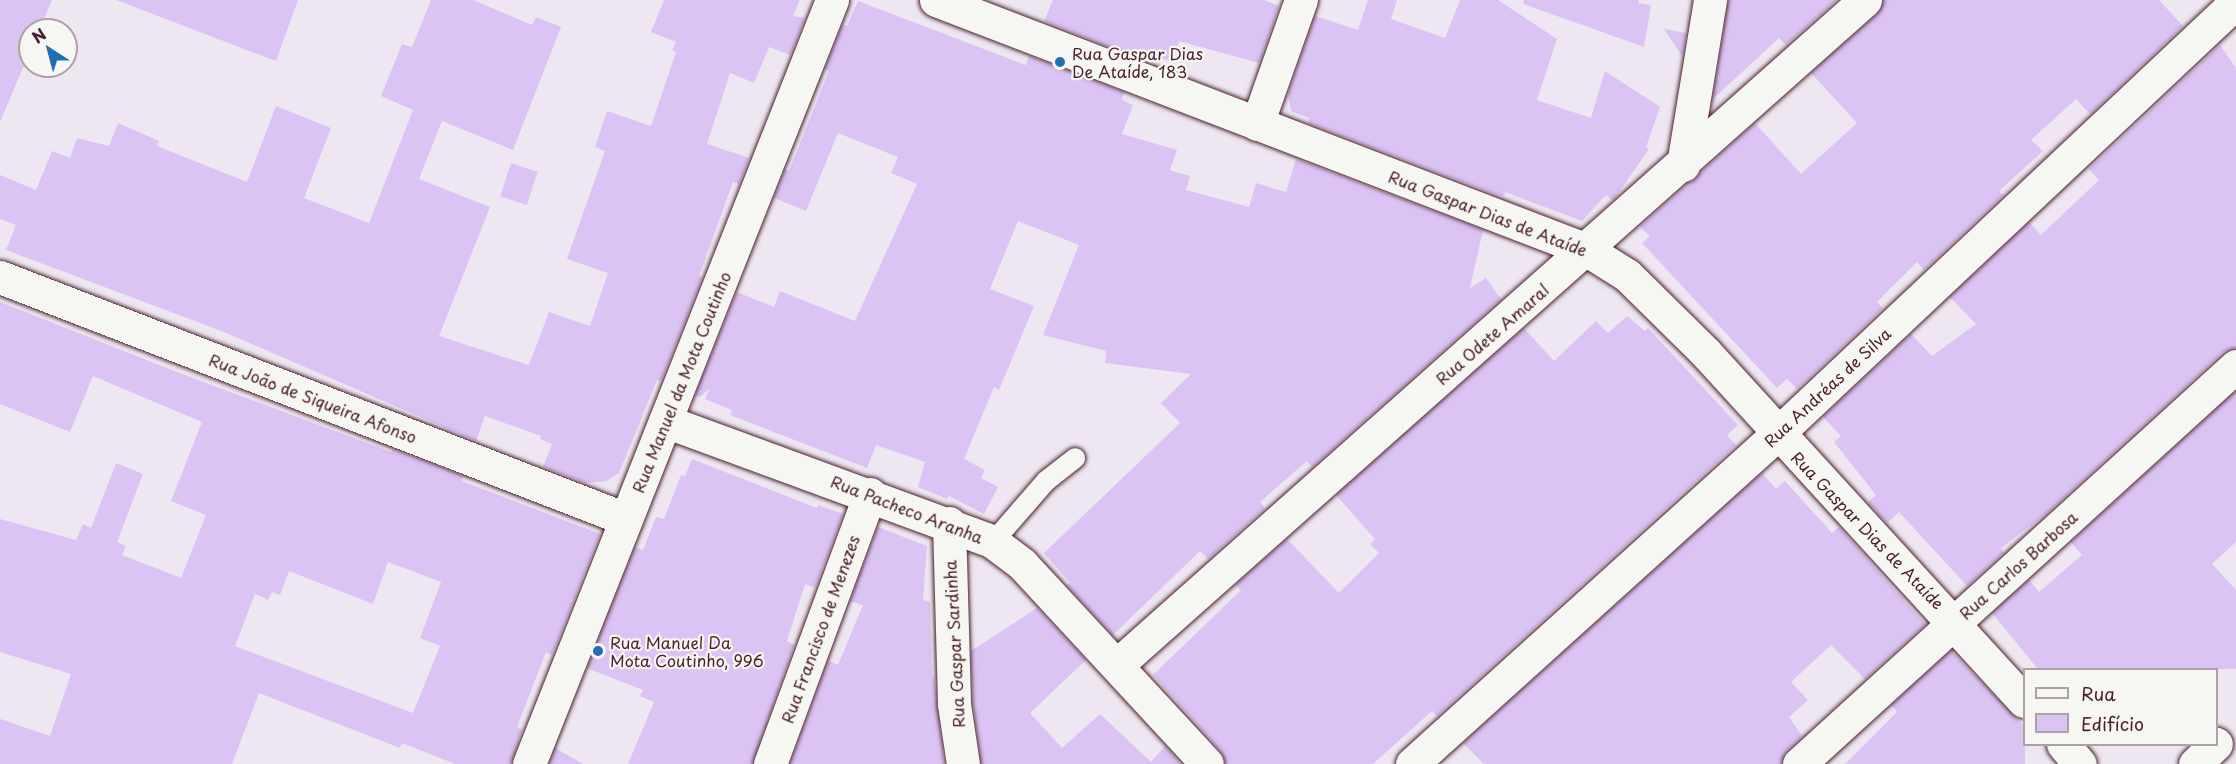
<!DOCTYPE html>
<meta charset="utf-8">
<style>
body{margin:0}
#map{position:relative;width:2236px;height:764px;overflow:hidden;background:#eee7f2;font-family:"Playpen Sans",sans-serif}
div>[style]{position:absolute}
.building>*{inset:0;background:#dbc3f3;transform-origin:0 0}
.roads{filter:drop-shadow(0 0 2px #4a1f2b) drop-shadow(0 0 2px #4a1f2b)}
.service>*{height:20px;margin:-10px;padding:0 10px;transform-origin:10px;border-radius:10px;background:#f6f6f2}
.minor>*{height:33px;margin:-16.5px;padding:0 16.5px;transform-origin:16.5px;border-radius:16.5px;background:#f6f6f2}
.dots>*{width:16px;height:16px;translate:-50% -50%;box-sizing:border-box;border:3px solid #f6f6f2;border-radius:50%}
span{translate:-50% -50%;white-space:nowrap;text-align:center;line-height:1.15;-webkit-text-stroke:4.5px #f6f6f2;paint-order:stroke}
.poi-label{font-size:16px;color:#4a1f2b}
.left{translate:0 -50%;text-align:left}
.street-label{font-size:16px;color:#4a1f2b}
.legend{position:absolute;left:2023px;top:668px;width:195px;height:78px;box-sizing:border-box;background:#f6f6f2;border:2px solid #b1a0a2;margin:0;padding:8px 10px;list-style:none;font-size:18px;color:#4a1f2b}
.legend li{display:flex;align-items:center;gap:12px;height:30px}
.legend b{width:30px;border:2px solid #b1a0a2}
.north{position:absolute;left:18px;top:18px;width:60px;height:60px;box-sizing:border-box;background:#f6f6f2;border:2px solid #b1a0a2;border-radius:50%;rotate:324deg;font-size:16px;font-weight:700;line-height:24px;text-align:center;color:#4a1f2b}
.north::after{content:'';display:block;margin:auto;width:21px;height:27px;background:#1f6fb2;clip-path:polygon(50% 0,100% 100%,50% 72%,0 100%)}
</style>
<div id="map">
<div class="building">
<div style="clip-path:polygon(0 0,52px 0,39px 30px,30px 30px,30px 51px,0 122px)"></div>
<div style="clip-path:polygon(116px 0,298px 0,276px 61px)"></div>
<div style="clip-path:polygon(431px 0,473px 0,532px 25px,536px 17px,561px 27px,513px 150px,442px 121px,419px 179px,490px 207px,439px 336px,529px 365px,549px 312px,590px 326px,608px 273px,567px 259px,605px 151px,595px 147px,607px 111px,651px 126px,676px 52px,672px 50px,676px 42px,651px 32px,664px 0,800px 0,793px 16px,805px 18px,790px 55px,769px 47px,754px 83px,730px 73px,707px 144px,749px 158px,739px 184px,733px 182px,699px 276px,702px 278px,661px 381px,657px 380px,619px 473px,607px 481px,586px 483px,543px 467px,552px 444px,540px 439px,541px 436px,485px 416px,476px 441px,224px 332px,6px 250px,16px 225px,0 219px,0 175px,36px 190px,52px 151px,70px 158px,77px 138px,109px 146px,118px 123px,159px 141px,157px 146px,247px 182px,276px 106px,331px 128px,304px 198px,369px 223px,413px 110px,381px 96px,402px 44px,412px 47px)"></div>
<div style="clip-path:polygon(1053px 0,1264px 0,1279px 6px,1259px 63px,1179px 41px,1172px 62px,1138px 50px,1136px 57px,1044px 21px)"></div>
<div style="clip-path:polygon(1368px 0,1397px 0,1391px 19px,1445px 38px,1460px 0,1498px 0,1557px 39px,1537px 100px,1591px 118px,1605px 71px,1660px 107px,1646px 147px,1649px 149px,1615px 198px,1612px 200px,1606px 195px,1582px 221px,1505px 192px,1504px 196px,1492px 193px,1308px 123px,1309px 118px,1291px 111px,1288px 94px,1315px 16px,1358px 30px)"></div>
<div style="clip-path:polygon(1524px 0,1639px 0,1638px 3px,1651px 5px,1644px 47px,1523px 4px)"></div>
<div style="clip-path:polygon(1728px 0,1837px 0,1786px 45px,1779px 38px,1713px 99px)"></div>
<div style="clip-path:polygon(1883px 0,2159px 0,2183px 26px,2090px 114px,2076px 99px,2031px 140px,2043px 151px,1999px 191px,2003px 195px,1924px 270px,1917px 262px,1877px 302px,1883px 308px,1797px 389px,1787px 379px,1777px 388px,1642px 243px,1650px 236px,1640px 227px,1755px 123px,1801px 174px,1857px 123px,1811px 73px,1877px 14px)"></div>
<div style="clip-path:polygon(858px 1px,1026px 65px,1029px 56px,1124px 92px,1122px 100px,1133px 105px,1122px 134px,1177px 150px,1170px 170px,1190px 176px,1186px 190px,1249px 207px,1256px 183px,1286px 192px,1296px 159px,1483px 230px,1470px 288px,1486px 278px,1501px 299px,1312px 467px,1307px 461px,1260px 502px,1265px 508px,1208px 559px,1200px 551px,1113px 635px,1067px 585px,1070px 583px,1044px 553px,1180px 423px,1161px 403px,1191px 374px,1105px 363px,1106px 351px,1043px 335px,1079px 245px,1018px 221px,990px 289px,1034px 306px,999px 390px,994px 387px,964px 459px,985px 470px,981px 478px,998px 487px,984px 514px,949px 496px,947px 499px,918px 487px,925px 462px,876px 445px,867px 468px,730px 415px,732px 410px,705px 399px,710px 388px,700px 397px,695px 395px,737px 292px,774px 307px,780px 291px,855px 321px,917px 184px,891px 173px,898px 157px,838px 133px,806px 211px,774px 198px,785px 170px,789px 171px,829px 71px,825px 69px,842px 25px,847px 26px)"></div>
<div style="clip-path:polygon(1664px 29px,1686px 33px,1682px 56px)"></div>
<div style="clip-path:polygon(2220px 45px,2236px 68px,2236px 348px,2223px 352px,2046px 514px,2001px 548px,2004px 552px,1967px 586px,1899px 512px,1887px 523px,1868px 502px,1876px 495px,1834px 442px,1841px 436px,1823px 417px,1911px 334px,1932px 356px,1976px 324px,1950px 297px,2029px 222px,2041px 235px,2099px 180px,2089px 169px)"></div>
<div style="left:511px;top:163px;width:28px;height:35px;rotate:18deg"></div>
<div style="clip-path:polygon(evenodd,0 302px,182px 374px,391px 452px,393px 449px,463px 476px,462px 481px,600px 534px,552px 655px,546px 652px,517px 727px,522px 730px,511px 764px,455px 764px,402px 743px,400px 748px,259px 693px,232px 764px,0 764px,0 719px,50px 736px,71px 674px,0 652px,0 519px,76px 540px,83px 524px,91px 528px,116px 463px,143px 474px,117px 542px,126px 546px,122px 555px,181px 578px,206px 515px,171px 501px,202px 422px,93px 376px,70px 432px,0 404px,0 302px,388px 562px,441px 582px,420px 638px,440px 646px,413px 713px,235px 646px,255px 594px,268px 600px,272px 592px,280px 595px,289px 571px,373px 604px,388px 562px)"></div>
<div style="clip-path:polygon(1627px 316px,1645px 331px,1648px 328px,1738px 425px,1727px 435px,1736px 445px,1437px 716px,1432px 711px,1373px 764px,1225px 764px,1221px 751px,1153px 675px,1241px 590px,1235px 585px,1287px 539px,1339px 593px,1379px 553px,1370px 544px,1375px 539px,1336px 495px,1524px 328px,1554px 361px,1596px 321px,1608px 333px)"></div>
<div style="clip-path:polygon(2236px 391px,2236px 542px,2212px 564px,2236px 590px,2236px 669px,2038px 669px,1992px 613px,2029px 580px,2039px 592px,2082px 555px,2071px 542px)"></div>
<div style="clip-path:polygon(692px 459px,817px 508px,818px 505px,843px 514px,815px 588px,805px 584px,787px 641px,794px 645px,752px 764px,628px 764px,654px 702px,640px 696px,643px 690px,587px 668px,635px 547px,643px 550px,656px 517px,664px 519px,681px 475px,685px 476px)"></div>
<div style="clip-path:polygon(1762px 473px,1776px 489px,1785px 481px,1832px 533px,1839px 527px,1925px 624px,1865px 679px,1831px 645px,1791px 682px,1808px 700px,1789px 717px,1802px 736px,1786px 751px,1781px 764px,1484px 764px,1463px 743px)"></div>
<div style="clip-path:polygon(878px 527px,927px 546px,923px 600px,930px 602px,932px 678px,934px 676px,944px 764px,790px 764px,828px 661px,838px 665px,863px 605px,850px 601px)"></div>
<div style="clip-path:polygon(1037px 608px,1086px 660px,1030px 713px,1062px 748px,1100px 714px,1151px 762px,1165px 746px,1181px 764px,981px 764px,973px 702px,971px 651px)"></div>
<div style="clip-path:polygon(1951px 651px,2025px 727px,2025px 764px,1845px 764px,1897px 712px,1891px 705px)"></div>
<div style="clip-path:polygon(555px 748px,583px 764px,549px 764px)"></div>
</div>
<div class="roads">
<div class="service">
<div style="left:993px;top:542px;width:81px;rotate:-49deg"></div>
<div style="left:1046px;top:481px;width:37px;rotate:-38deg"></div>
</div>
<div class="minor">
<div style="left:936px;top:0;width:697px;rotate:21.01deg"></div>
<div style="left:1587px;top:250px;width:47px;rotate:32deg"></div>
<div style="left:1627px;top:275px;width:111px;rotate:44.6deg"></div>
<div style="left:1706px;top:353px;width:471px;rotate:47.6deg"></div>
<div style="left:1257px;top:124px;width:132px;rotate:-70.5deg"></div>
<div style="left:1683px;top:165px;width:167px;rotate:-80.7deg"></div>
<div style="left:0;top:277px;width:671px;rotate:21.14deg"></div>
<div style="left:665px;top:421px;width:350px;rotate:20.2deg"></div>
<div style="left:993px;top:542px;width:36px;rotate:37deg"></div>
<div style="left:1022px;top:564px;width:272px;rotate:47.2deg"></div>
<div style="left:949px;top:523px;width:181px;rotate:88.4deg"></div>
<div style="left:954px;top:704px;width:61px;rotate:81.5deg"></div>
<div style="left:1117px;top:665px;width:1001px;rotate:-41.64deg"></div>
<div style="left:2063px;top:744px;width:26px;rotate:50deg"></div>
<div style="left:529px;top:764px;width:822px;rotate:-68.37deg"></div>
<div style="left:770px;top:764px;width:288px;rotate:-69.7deg"></div>
<div style="left:1412px;top:764px;width:492px;rotate:-42.1deg"></div>
<div style="left:1777px;top:434px;width:630px;rotate:-43.26deg"></div>
<div style="left:1799px;top:764px;width:591px;rotate:-42.33deg"></div>
<div style="left:2195px;top:764px;width:29px;rotate:-44deg"></div>
</div>
</div>
<div class="dots">
<div style="left:1060px;top:62px;background:#1f6fb2"></div>
<div style="left:598px;top:651px;background:#1f6fb2"></div>
</div>
<div class="poi-label">
<span class="left" style="left:1072px;top:62px">Rua Gaspar Dias<br>De Ataíde, 183</span>
<span class="left" style="left:610px;top:651px">Rua Manuel Da<br>Mota Coutinho, 996</span>
</div>
<div class="street-label">
<span style="left:1488px;top:213px;rotate:21deg">Rua Gaspar Dias de Ataíde</span>
<span style="left:1492px;top:334px;rotate:-41deg">Rua Odete Amaral</span>
<span style="left:681px;top:382px;rotate:-68deg">Rua Manuel da Mota Coutinho</span>
<span style="left:1827px;top:387px;rotate:-43deg">Rua Andréas de Silva</span>
<span style="left:313px;top:398px;rotate:21deg">Rua João de Siqueira Afonso</span>
<span style="left:907px;top:509px;rotate:21deg">Rua Pacheco Aranha</span>
<span style="left:1868px;top:530px;rotate:46deg">Rua Gaspar Dias de Ataíde</span>
<span style="left:2018px;top:565px;rotate:-42deg">Rua Carlos Barbosa</span>
<span style="left:820px;top:629px;rotate:-70deg">Rua Francisco de Menezes</span>
<span style="left:954px;top:644px;rotate:-93deg">Rua Gaspar Sardinha</span>
</div>
<ul class="legend">
<li><b style="height:8px;background:#f6f6f2"></b>Rua</li>
<li><b style="height:16px;background:#dbc3f3"></b>Edifício</li>
</ul>
<div class="north">N</div>
</div>
